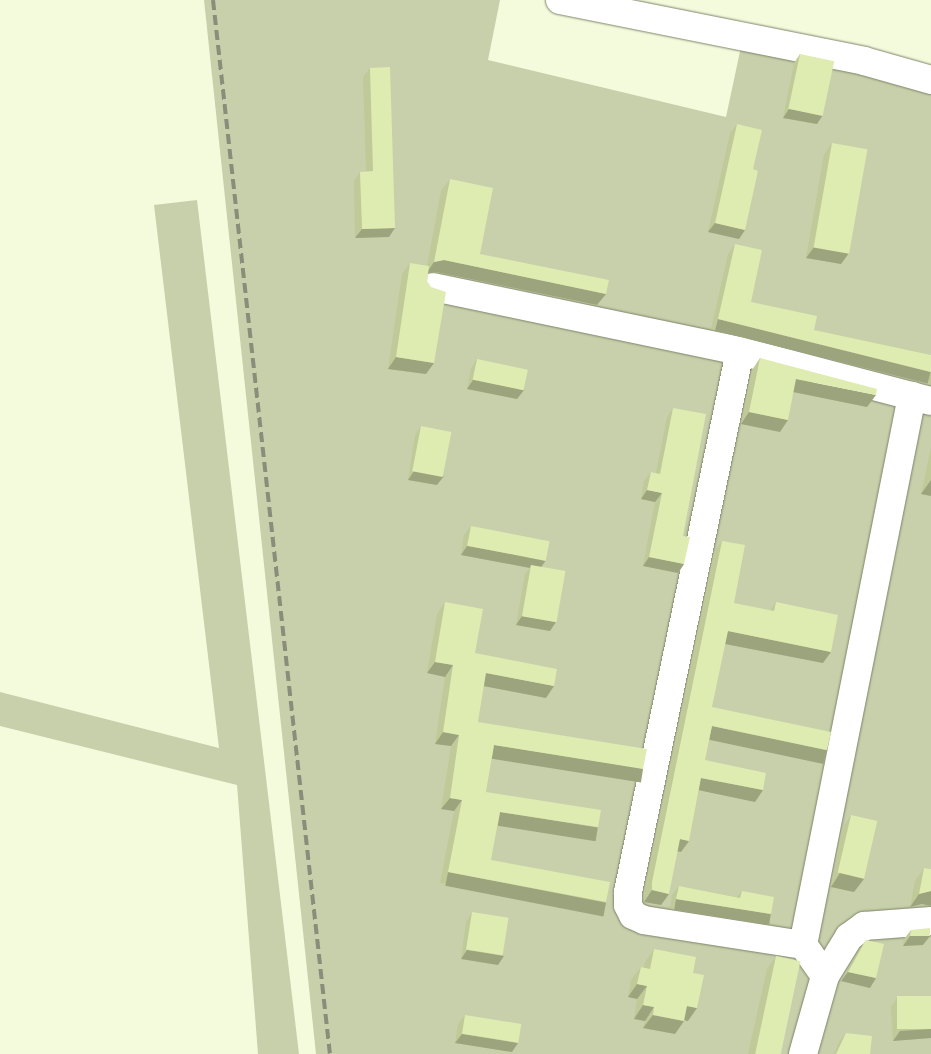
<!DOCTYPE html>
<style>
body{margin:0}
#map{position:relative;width:931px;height:1054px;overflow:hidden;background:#f4fbdd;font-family:Signika,sans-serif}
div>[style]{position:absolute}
.green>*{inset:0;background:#c7d0ab}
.roads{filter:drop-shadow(0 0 1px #7e8469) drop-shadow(0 0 1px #7e8469)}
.minor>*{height:28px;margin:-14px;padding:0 14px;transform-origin:14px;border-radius:14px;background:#fff}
.rail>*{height:4px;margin-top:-2px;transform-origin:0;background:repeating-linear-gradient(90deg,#898d79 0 10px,transparent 0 15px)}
.wall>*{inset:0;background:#bfca98}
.shaded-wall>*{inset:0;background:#9ba47c;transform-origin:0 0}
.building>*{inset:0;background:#deebb1;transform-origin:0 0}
span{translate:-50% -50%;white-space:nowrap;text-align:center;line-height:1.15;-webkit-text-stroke:4px #fff;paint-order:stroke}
</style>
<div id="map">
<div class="green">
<div style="clip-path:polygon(204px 0,500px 0,488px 60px,726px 117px,742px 42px,931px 88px,931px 1054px,316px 1054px)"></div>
<div style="clip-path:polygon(197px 200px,299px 1054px,258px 1054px,237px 785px,0 726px,0 692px,219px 748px,154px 205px)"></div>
</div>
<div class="roads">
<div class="minor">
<div style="left:560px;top:0;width:310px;rotate:11.3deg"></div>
<div style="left:864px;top:61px;width:70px;rotate:15.8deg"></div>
<div style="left:433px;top:287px;width:314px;rotate:11.8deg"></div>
<div style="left:803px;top:945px;width:560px;rotate:-78.77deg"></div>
<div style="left:825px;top:976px;width:38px;rotate:-125deg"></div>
<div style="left:803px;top:945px;width:161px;rotate:-171.1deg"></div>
<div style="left:644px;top:920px;width:12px;rotate:-156deg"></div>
<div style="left:633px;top:915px;width:11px;rotate:-117deg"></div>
<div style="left:628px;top:905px;width:13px;rotate:-90deg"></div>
<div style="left:628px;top:892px;width:552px;rotate:-78.3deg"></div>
<div style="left:740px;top:351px;width:197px;rotate:14.7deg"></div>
<div style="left:803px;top:1054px;width:81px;rotate:-74.2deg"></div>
<div style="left:825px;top:976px;width:46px;rotate:-58.4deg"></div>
<div style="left:849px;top:937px;width:19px;rotate:-36deg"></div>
<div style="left:864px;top:926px;width:67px;rotate:-4.3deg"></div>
</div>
</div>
<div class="rail">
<div style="left:213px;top:0;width:1060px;rotate:83.67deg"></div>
</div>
<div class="wall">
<div style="clip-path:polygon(800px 54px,817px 124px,783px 118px,794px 63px)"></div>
<div style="clip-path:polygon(370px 68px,389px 237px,355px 238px,354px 181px,360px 172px,366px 172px,363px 77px)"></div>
<div style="clip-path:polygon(737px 124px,753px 169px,745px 230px,739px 239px,708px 232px,730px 133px)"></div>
<div style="clip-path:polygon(832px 143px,849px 253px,841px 264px,806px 258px,824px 154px)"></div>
<div style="clip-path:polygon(450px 179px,480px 254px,606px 294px,597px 305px,436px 272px,428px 273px,427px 281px,426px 374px,388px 369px,402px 274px,410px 263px,427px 266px,441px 191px)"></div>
<div style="clip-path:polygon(735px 244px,751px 302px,814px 330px,931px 355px,931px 384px,711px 329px,728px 254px)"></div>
<div style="clip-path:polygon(760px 358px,867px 407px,794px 392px,780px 432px,741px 424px,752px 370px)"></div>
<div style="clip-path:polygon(477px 359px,524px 390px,517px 399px,467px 389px,471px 368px)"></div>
<div style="clip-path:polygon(673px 408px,683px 536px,684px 564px,678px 573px,643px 566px,655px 502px,641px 499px,644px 481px,651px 472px,656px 473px,667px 417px)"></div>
<div style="clip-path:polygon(421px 426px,437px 485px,408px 480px,415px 435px)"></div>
<div style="clip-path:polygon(931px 447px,931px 496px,921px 494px)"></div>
<div style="clip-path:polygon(471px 526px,541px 567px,550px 631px,516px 625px,525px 574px,530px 568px,461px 555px,464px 535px)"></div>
<div style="clip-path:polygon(722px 541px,734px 603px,770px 611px,776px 602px,823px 663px,725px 644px,712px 707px,819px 761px,709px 738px,705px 760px,763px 790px,755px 802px,699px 790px,689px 841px,681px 852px,677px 851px,669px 894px,661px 905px,644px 902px,644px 894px,714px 552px)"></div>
<div style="clip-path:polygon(445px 602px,475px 653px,546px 698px,484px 686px,478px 722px,643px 769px,635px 780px,492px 757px,486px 792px,590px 839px,498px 825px,491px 860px,606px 902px,598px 913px,440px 883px,454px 811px,441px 809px,451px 746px,435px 744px,445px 677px,427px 673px,437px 614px)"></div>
<div style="clip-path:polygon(851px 815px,854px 892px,831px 887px,842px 829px)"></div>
<div style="clip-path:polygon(924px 868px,931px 869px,931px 906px,922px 904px,910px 907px,915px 881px)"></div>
<div style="clip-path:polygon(679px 886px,737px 897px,742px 891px,765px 923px,670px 908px,672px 895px)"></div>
<div style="clip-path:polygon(472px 912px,498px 965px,461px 959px,466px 922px)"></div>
<div style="clip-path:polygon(911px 930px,923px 945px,903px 946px,904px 939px)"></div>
<div style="clip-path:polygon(866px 940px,876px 978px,870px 988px,841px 981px,860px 949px)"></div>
<div style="clip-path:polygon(654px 949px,693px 973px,688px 1021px,684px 1020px,675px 1034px,643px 1028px,645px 1021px,634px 1019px,637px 999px,628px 997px,631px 980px,641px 967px,644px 967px,645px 962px)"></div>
<div style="clip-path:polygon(776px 956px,779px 1054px,748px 1054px,767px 969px)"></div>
<div style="clip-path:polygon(931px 996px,931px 1038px,893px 1041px,891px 1007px,897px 998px)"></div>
<div style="clip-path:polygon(465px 1015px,512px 1052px,455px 1043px,458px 1024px)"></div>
<div style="clip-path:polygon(846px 1033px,870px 1054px,834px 1054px,839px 1042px)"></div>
</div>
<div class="shaded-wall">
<div style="clip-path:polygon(789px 109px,823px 115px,817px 124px,783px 118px)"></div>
<div style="clip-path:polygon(715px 223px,745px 230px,739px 239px,708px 232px)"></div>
<div style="clip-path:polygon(395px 228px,389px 237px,355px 238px,362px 229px)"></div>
<div style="clip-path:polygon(814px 247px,849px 253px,841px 264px,806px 258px)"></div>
<div style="clip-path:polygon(444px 260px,606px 294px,597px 305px,436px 272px,426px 274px,434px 262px)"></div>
<div style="left:718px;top:319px;width:219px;height:12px;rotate:14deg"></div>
<div style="clip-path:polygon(396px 357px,434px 363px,426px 374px,388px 369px)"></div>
<div style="clip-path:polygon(796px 379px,876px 395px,867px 407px,788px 391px)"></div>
<div style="clip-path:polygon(473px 380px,524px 390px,517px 399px,467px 389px)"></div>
<div style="clip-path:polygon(749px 412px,788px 420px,780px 432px,741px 424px)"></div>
<div style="clip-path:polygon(414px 471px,444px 476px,437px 485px,408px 480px)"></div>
<div style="clip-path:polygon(931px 481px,931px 496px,921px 494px,931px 480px)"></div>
<div style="clip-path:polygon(647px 490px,662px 493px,655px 502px,641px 499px)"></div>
<div style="clip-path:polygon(467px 546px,546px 560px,540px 569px,531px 565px,530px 568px,461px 555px)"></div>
<div style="clip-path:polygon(649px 557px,684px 564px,678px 573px,643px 566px)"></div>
<div style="clip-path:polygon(522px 616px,556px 622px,550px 631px,516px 625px)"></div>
<div style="clip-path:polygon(728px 631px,831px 652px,823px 663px,720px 643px)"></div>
<div style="clip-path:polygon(435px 662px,453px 665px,445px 677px,427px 673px)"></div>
<div style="clip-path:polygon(486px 673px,554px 686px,546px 698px,478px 685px)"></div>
<div style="left:712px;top:726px;width:117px;height:14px;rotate:12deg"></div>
<div style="clip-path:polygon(443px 732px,459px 735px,451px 746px,435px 744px)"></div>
<div style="left:494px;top:745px;width:151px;height:14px;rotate:9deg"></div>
<div style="clip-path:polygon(701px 778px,763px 790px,755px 802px,693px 789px)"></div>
<div style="clip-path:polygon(450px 798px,462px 800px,454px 811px,441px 809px)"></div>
<div style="left:500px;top:812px;width:99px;height:14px;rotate:9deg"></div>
<div style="clip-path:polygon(680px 839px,689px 841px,681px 852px,672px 850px)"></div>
<div style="left:448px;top:872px;width:161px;height:14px;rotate:11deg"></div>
<div style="clip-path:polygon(840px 873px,864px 879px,854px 892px,831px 887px)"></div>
<div style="clip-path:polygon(652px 890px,669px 894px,661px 905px,644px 902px)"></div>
<div style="clip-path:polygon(931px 891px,931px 906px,922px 904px,910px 907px,919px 894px)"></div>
<div style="left:676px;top:899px;width:96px;height:11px;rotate:9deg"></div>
<div style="clip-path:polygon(910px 936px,930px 936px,923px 945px,903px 946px)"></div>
<div style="clip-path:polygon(467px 950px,504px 956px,498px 965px,461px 959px)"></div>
<div style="clip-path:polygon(848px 972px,876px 978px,870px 988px,841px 981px)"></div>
<div style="clip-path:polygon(637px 984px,647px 986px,637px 999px,628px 997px)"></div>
<div style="clip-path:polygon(643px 1005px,654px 1007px,645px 1021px,634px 1019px)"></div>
<div style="clip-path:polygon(687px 1006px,697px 1008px,688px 1021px,678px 1019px)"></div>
<div style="clip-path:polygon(653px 1015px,684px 1021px,675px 1034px,643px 1028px)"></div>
<div style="clip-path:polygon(931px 1029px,931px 1038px,893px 1041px,900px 1031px)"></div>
<div style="clip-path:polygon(462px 1034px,518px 1043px,512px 1052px,455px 1043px)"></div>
</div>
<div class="building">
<div style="left:800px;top:54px;width:35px;height:56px;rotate:12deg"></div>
<div style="clip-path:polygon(390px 67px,395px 228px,362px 229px,360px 172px,373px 171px,370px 68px)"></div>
<div style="clip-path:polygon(737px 124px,762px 130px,753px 169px,758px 171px,745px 230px,715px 223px)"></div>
<div style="left:832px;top:143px;width:36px;height:106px;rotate:10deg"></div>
<div style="clip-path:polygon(450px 179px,493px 188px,480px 254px,609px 280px,606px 294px,444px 260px,434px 262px)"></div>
<div style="clip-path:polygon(735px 244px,762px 250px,751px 302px,817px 316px,814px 330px,931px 355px,931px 372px,718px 319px)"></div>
<div style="clip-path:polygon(410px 263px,429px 266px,427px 281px,431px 287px,446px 292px,434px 363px,396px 357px)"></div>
<div style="clip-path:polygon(760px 358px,877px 389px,876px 395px,796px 379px,788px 420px,749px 412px)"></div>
<div style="left:477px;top:359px;width:52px;height:21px;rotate:12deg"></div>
<div style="clip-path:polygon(673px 408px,706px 414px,683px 536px,690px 537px,684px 564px,649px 557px,662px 493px,647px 490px,651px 472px,660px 474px)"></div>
<div style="left:421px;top:426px;width:31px;height:46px;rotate:11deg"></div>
<div style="left:471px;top:526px;width:80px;height:20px;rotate:11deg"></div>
<div style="clip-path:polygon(722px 541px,745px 545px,734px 603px,774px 611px,776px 602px,838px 615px,831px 652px,728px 631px,712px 707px,831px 732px,827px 750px,712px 726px,705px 760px,766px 773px,763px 790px,701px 778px,689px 841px,680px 839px,669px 894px,652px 890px,652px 882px)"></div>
<div style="left:531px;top:565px;width:35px;height:52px;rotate:10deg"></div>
<div style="clip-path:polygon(445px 602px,483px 609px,475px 653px,557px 669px,554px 686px,486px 673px,478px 722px,647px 749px,643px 769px,494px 745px,486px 792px,601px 810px,598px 827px,500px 812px,491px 860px,610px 882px,606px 902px,448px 872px,462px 800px,450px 798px,459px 735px,443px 732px,453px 665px,435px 662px)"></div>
<div style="left:851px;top:815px;width:27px;height:59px;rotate:13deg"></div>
<div style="clip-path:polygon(924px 868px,931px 869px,931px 891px,919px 894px)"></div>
<div style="clip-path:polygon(679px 886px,740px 898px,742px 891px,774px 897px,771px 914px,676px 899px)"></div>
<div style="left:472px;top:912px;width:37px;height:38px;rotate:9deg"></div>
<div style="clip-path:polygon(930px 928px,930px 936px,910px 936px,911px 930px)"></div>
<div style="clip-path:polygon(866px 940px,884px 944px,876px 978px,848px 972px)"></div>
<div style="clip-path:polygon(654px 949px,696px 957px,693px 973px,704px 975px,697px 1008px,687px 1006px,684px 1021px,653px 1015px,654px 1007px,643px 1005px,647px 986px,637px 984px,641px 967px,650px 969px)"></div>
<div style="left:776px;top:956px;width:25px;height:100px;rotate:12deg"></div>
<div style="left:931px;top:996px;width:33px;height:34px;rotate:90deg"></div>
<div style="left:465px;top:1015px;width:57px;height:19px;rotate:9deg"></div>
<div style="clip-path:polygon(846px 1033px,872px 1036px,870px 1054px,836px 1054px)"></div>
</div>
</div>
